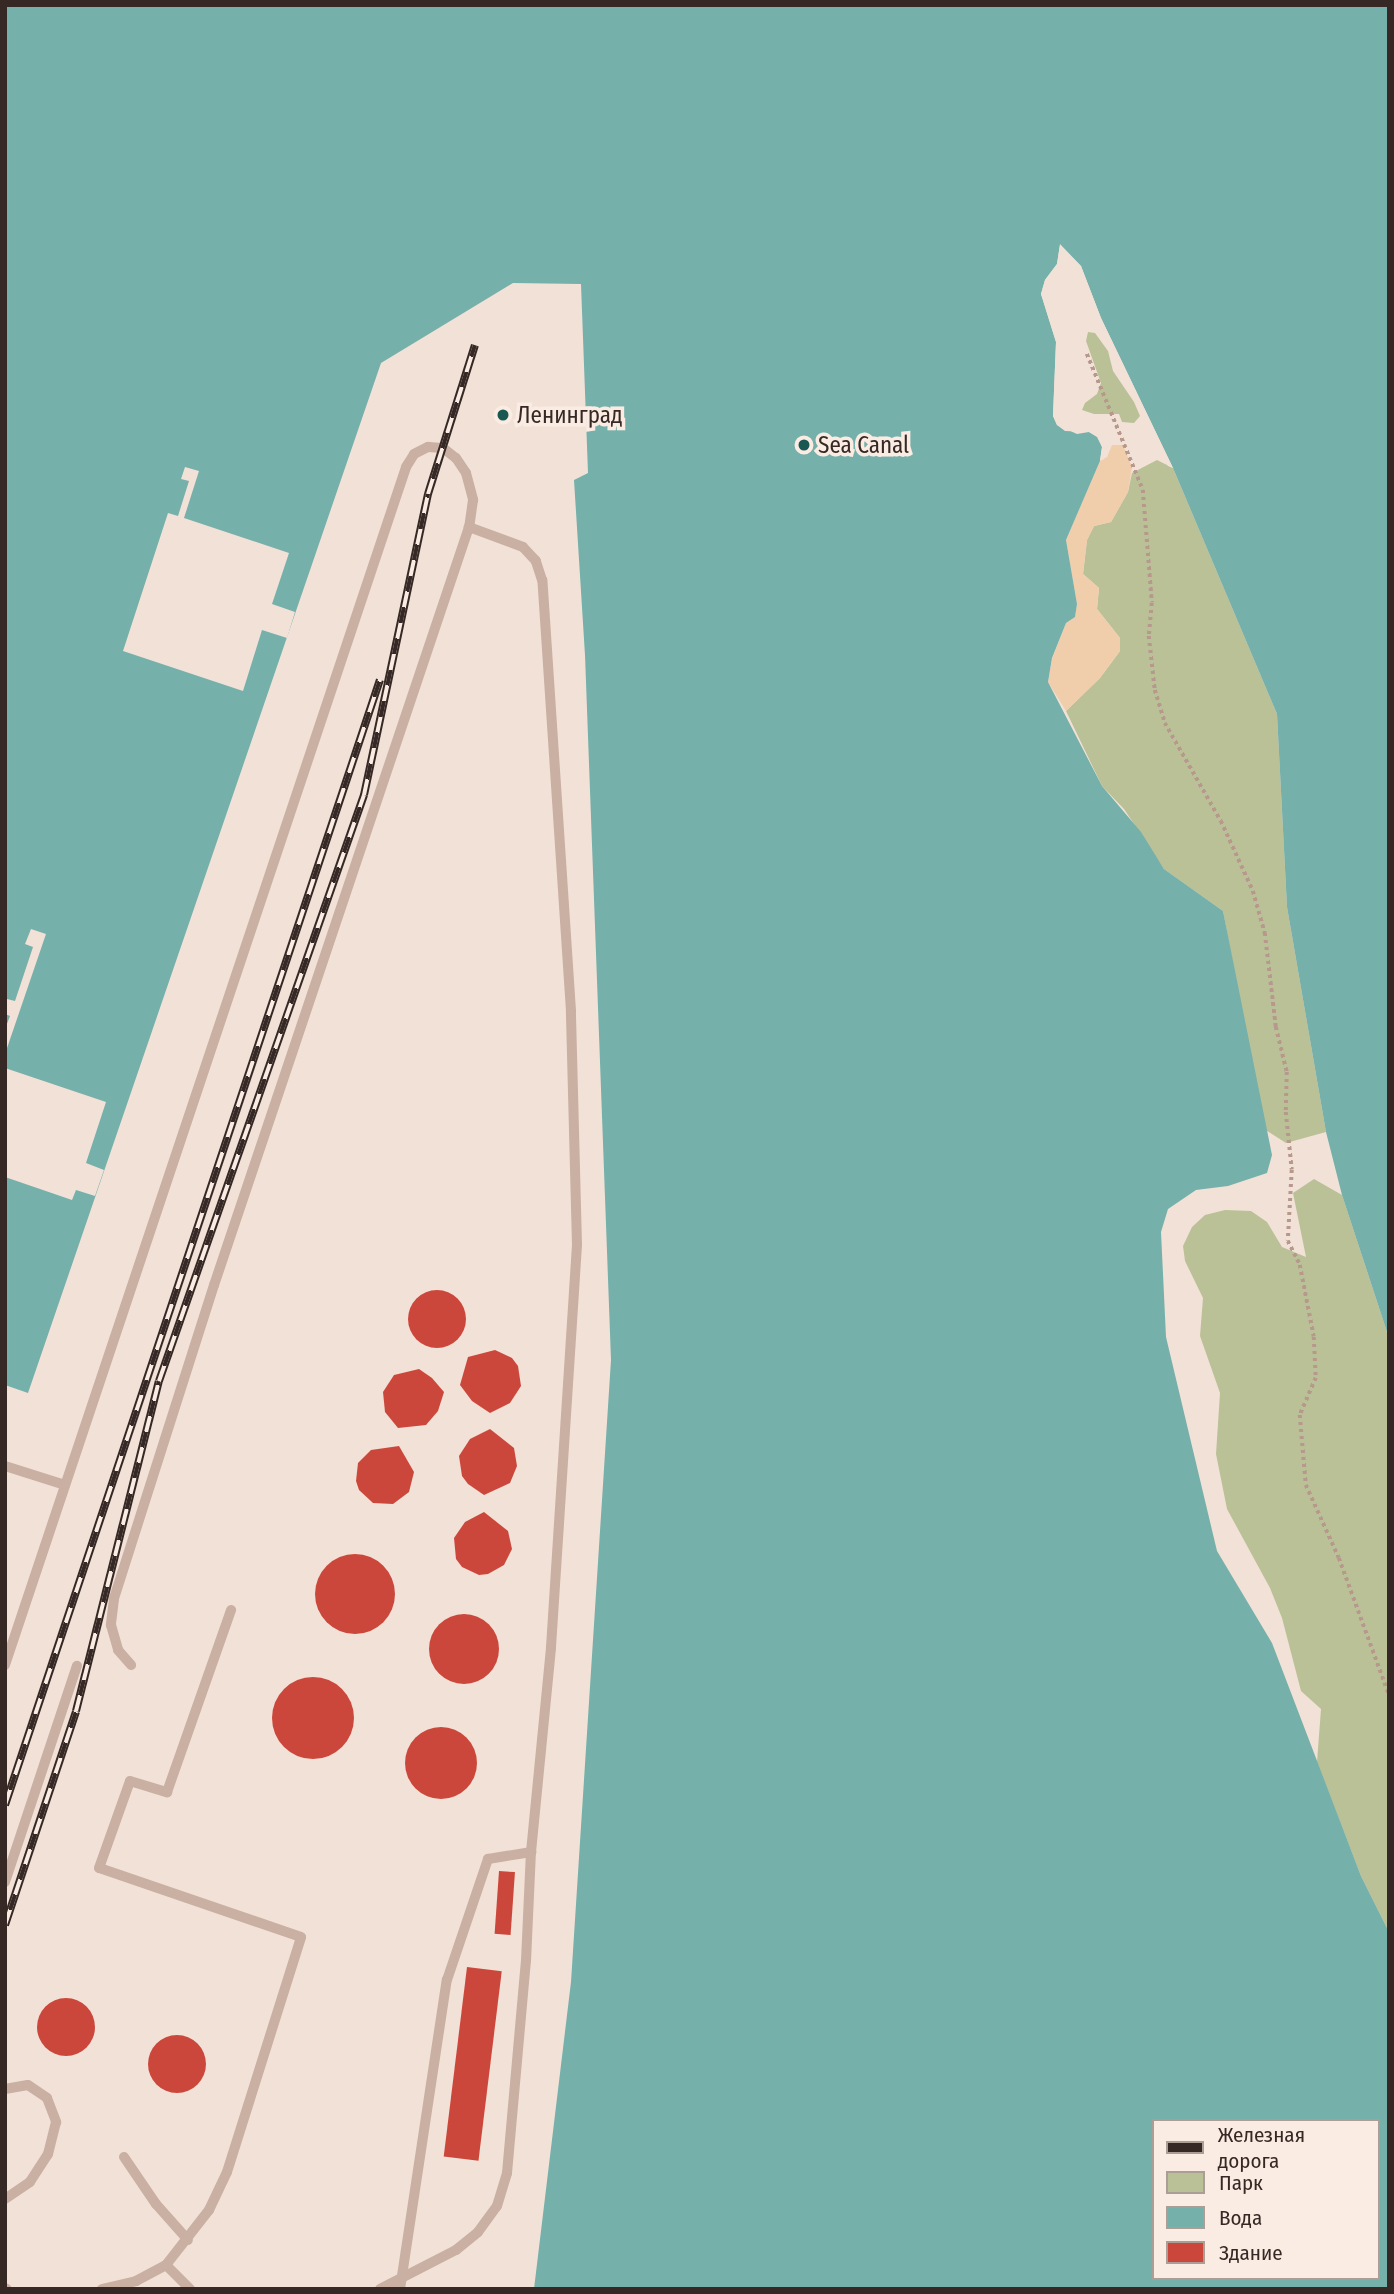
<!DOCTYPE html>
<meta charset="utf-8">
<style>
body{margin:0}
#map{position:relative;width:1394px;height:2294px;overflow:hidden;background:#f2e1d7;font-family:"Fira Sans Condensed",sans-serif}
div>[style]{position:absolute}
.green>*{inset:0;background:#bac197}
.sand>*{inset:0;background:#f0ceab}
.water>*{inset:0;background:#75b0aa}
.pier>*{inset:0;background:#f2e1d7}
.building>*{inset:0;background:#cc473b;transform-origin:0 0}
.round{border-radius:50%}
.path>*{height:3.5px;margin-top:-1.75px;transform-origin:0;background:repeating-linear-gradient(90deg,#b6988d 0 3.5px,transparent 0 7px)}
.service>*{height:10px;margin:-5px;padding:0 5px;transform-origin:5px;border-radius:5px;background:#caafa3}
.rail>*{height:8px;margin-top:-4px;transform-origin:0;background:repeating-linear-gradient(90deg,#faece3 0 16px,#352825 0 32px);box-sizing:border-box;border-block:2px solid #352825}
.dots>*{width:19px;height:19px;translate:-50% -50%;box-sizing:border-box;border:4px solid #faece3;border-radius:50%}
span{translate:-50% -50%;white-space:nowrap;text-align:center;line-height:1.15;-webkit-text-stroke:7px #faece3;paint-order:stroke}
.poi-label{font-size:23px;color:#352825}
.left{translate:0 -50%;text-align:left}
.frame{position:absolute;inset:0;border:7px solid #352825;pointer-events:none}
.legend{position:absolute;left:1152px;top:2119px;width:228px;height:161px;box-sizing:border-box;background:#faece3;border:2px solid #ab9e97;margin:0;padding:9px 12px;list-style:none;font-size:21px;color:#352825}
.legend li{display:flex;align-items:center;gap:14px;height:35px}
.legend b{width:35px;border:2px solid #ab9e97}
</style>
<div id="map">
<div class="green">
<div style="clip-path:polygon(1088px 332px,1095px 333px,1108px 351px,1113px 371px,1134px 402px,1140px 416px,1134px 423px,1122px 422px,1119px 414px,1094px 414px,1082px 410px,1085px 403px,1097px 394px,1101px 383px,1086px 341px)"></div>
<div style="clip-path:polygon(1157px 460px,1173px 468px,1277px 714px,1287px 907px,1326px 1132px,1286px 1143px,1264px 1129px,1223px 911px,1164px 869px,1124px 809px,1102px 786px,1066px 711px,1100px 678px,1120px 651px,1120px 638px,1097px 609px,1099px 588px,1083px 574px,1087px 540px,1094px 526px,1111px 522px,1128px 492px,1132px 473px)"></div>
<div style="clip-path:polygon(1314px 1179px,1342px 1195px,1389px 1338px,1389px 1932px,1361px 1876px,1317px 1762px,1321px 1709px,1301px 1691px,1282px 1618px,1270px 1588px,1227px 1509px,1216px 1454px,1220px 1393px,1200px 1336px,1203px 1298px,1185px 1261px,1183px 1246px,1192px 1227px,1205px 1215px,1225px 1210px,1251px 1211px,1267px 1222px,1282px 1247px,1306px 1257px,1293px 1193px)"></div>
</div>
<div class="sand">
<div style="clip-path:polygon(1112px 445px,1123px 445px,1126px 452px,1132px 467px,1128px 492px,1111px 522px,1094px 526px,1087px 540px,1083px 574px,1099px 588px,1097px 609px,1120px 638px,1120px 651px,1100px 678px,1066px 711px,1048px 682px,1052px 659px,1066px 623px,1075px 617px,1077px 604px,1066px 540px,1100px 461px,1107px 457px)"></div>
</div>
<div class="water">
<div style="clip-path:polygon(evenodd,5px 5px,1389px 5px,1389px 1338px,1342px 1195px,1326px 1132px,1287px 907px,1277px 714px,1173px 468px,1101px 318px,1081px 266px,1060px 245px,1057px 264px,1045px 280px,1041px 294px,1056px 342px,1053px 416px,1057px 425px,1077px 434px,1089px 432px,1098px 437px,1102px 447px,1100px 461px,1066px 540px,1077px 604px,1075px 617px,1066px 623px,1052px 658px,1048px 682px,1102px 786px,1141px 832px,1164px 869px,1223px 911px,1272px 1155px,1267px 1173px,1228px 1186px,1196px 1190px,1168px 1209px,1161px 1232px,1166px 1337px,1217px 1551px,1272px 1643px,1361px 1876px,1389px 1932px,1389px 2289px,534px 2289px,571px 1982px,611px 1360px,585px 655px,574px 480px,588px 473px,581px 284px,513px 283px,381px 363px,28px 1393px,5px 1385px,5px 5px,1154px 2121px,1378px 2121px,1378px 2278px,1154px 2278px,1154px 2121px)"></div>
</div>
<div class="pier">
<div style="clip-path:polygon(1060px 244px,1081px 266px,1101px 318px,1173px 468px,1168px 466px,1098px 320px,1078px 268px,1063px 251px,1060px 266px,1048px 282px,1045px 294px,1060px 341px,1057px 415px,1066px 428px,1090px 428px,1100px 435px,1105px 446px,1104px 459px,1100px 461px,1102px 447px,1097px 437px,1089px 432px,1065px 431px,1057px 425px,1053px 416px,1056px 342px,1041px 294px,1045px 280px,1057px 264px)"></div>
<div style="clip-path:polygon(185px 467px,199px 471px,184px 518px,289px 553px,272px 604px,295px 612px,287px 638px,262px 630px,243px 691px,123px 651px,168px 513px,178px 516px,189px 481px,181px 479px)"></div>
<div style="clip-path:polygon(31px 929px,46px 934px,5px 1054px,5px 1029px,10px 1016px,5px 1014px,5px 1002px,7px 999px,15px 1001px,33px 947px,25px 944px)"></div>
<div style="clip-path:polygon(5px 1068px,106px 1102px,86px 1163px,104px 1170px,95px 1196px,76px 1190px,72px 1200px,5px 1177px)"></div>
</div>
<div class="building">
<div class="round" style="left:408px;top:1290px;width:58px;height:58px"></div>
<div style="clip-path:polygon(495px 1350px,512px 1358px,518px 1366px,521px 1386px,510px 1403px,490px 1413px,472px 1401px,460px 1385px,468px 1357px)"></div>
<div style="clip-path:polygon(419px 1369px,432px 1378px,444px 1392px,438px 1411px,426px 1425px,398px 1428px,385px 1412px,383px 1392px,394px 1375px)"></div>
<div style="clip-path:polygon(490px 1429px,514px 1448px,517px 1466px,510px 1483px,484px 1495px,468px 1484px,462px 1476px,459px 1456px,470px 1439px)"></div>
<div style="clip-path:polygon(399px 1446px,414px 1472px,409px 1492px,393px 1504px,373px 1503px,359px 1490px,356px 1481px,358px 1463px,371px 1450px)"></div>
<div style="clip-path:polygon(484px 1512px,508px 1531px,512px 1549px,504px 1565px,488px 1574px,479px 1575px,462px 1567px,456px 1559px,454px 1538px,465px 1522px)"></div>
<div class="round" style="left:315px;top:1554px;width:80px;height:80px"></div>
<div class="round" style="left:429px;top:1614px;width:70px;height:70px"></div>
<div class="round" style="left:272px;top:1677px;width:82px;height:82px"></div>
<div class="round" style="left:405px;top:1727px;width:72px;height:72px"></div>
<div style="left:499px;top:1871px;width:16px;height:63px;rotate:4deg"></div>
<div style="left:467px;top:1967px;width:35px;height:191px;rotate:7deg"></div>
<div class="round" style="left:37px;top:1998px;width:58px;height:58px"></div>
<div class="round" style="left:148px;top:2035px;width:58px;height:58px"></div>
</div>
<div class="path">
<div style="left:1087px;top:354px;width:147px;rotate:67.6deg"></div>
<div style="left:1143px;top:490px;width:113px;rotate:85.4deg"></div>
<div style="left:1152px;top:603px;width:33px;rotate:95deg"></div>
<div style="left:1149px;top:636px;width:54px;rotate:83.7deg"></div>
<div style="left:1155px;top:690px;width:34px;rotate:73deg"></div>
<div style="left:1165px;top:723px;width:113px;rotate:60.3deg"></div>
<div style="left:1221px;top:821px;width:77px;rotate:65.4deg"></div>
<div style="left:1253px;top:891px;width:44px;rotate:74.1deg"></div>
<div style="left:1265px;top:933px;width:95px;rotate:83.3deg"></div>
<div style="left:1276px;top:1027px;width:46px;rotate:76.3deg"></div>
<div style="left:1287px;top:1072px;width:40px;rotate:91.4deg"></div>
<div style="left:1286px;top:1112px;width:58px;rotate:84.1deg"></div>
<div style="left:1292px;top:1170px;width:71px;rotate:93.2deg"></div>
<div style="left:1288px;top:1241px;width:27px;rotate:63deg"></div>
<div style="left:1300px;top:1265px;width:73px;rotate:79deg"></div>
<div style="left:1314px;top:1337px;width:41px;rotate:87.2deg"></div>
<div style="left:1316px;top:1378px;width:40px;rotate:113.4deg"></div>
<div style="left:1300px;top:1415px;width:70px;rotate:85.1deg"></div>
<div style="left:1306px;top:1485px;width:80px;rotate:65.7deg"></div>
<div style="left:1339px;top:1558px;width:146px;rotate:69.9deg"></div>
</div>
<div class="service">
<div style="left:5px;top:1466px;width:63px;rotate:17.6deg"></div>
<div style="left:5px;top:1665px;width:1263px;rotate:-71.49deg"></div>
<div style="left:406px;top:467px;width:15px;rotate:-58deg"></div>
<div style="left:414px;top:454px;width:16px;rotate:-27deg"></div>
<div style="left:428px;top:447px;width:15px;rotate:4deg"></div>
<div style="left:443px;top:448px;width:16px;rotate:38deg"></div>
<div style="left:456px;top:458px;width:18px;rotate:56deg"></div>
<div style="left:466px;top:473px;width:28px;rotate:75deg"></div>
<div style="left:473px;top:500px;width:27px;rotate:98deg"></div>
<div style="left:469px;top:527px;width:800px;rotate:108.59deg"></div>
<div style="left:214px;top:1285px;width:330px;rotate:107.7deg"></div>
<div style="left:114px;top:1599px;width:26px;rotate:97deg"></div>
<div style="left:111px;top:1625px;width:26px;rotate:74deg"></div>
<div style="left:118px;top:1650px;width:20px;rotate:49deg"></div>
<div style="left:5px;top:1882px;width:228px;rotate:-71.6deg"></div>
<div style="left:5px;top:2089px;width:23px;rotate:-10deg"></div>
<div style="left:28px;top:2085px;width:23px;rotate:34deg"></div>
<div style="left:47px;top:2098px;width:26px;rotate:69deg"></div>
<div style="left:56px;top:2122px;width:33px;rotate:104deg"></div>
<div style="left:48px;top:2154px;width:33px;rotate:123deg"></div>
<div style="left:30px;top:2182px;width:30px;rotate:146deg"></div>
<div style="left:124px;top:2157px;width:57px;rotate:55.8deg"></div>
<div style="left:156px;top:2204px;width:48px;rotate:48.4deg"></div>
<div style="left:166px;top:2265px;width:34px;rotate:45deg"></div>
<div style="left:5px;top:2288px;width:2px;rotate:27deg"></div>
<div style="left:102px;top:2289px;width:35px;rotate:-13deg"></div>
<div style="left:136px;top:2281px;width:34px;rotate:-28deg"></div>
<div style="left:166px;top:2265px;width:70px;rotate:-52deg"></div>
<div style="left:209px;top:2210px;width:42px;rotate:-64.7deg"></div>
<div style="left:227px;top:2172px;width:246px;rotate:-72.5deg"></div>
<div style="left:301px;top:1937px;width:213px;rotate:-161.1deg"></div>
<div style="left:99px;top:1868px;width:92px;rotate:-70.4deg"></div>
<div style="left:130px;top:1781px;width:39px;rotate:17deg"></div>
<div style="left:167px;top:1792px;width:193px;rotate:-70.6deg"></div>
<div style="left:380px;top:2289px;width:85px;rotate:-27.2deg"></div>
<div style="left:456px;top:2250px;width:28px;rotate:-39deg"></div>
<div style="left:478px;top:2232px;width:32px;rotate:-54deg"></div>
<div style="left:497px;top:2206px;width:34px;rotate:-73deg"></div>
<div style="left:507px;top:2173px;width:213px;rotate:-84.9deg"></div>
<div style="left:526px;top:1961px;width:109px;rotate:-87.4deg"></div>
<div style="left:531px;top:1852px;width:206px;rotate:-84.4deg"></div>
<div style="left:551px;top:1647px;width:403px;rotate:-86.3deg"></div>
<div style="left:577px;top:1245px;width:234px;rotate:-91.5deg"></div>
<div style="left:571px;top:1011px;width:432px;rotate:-93.8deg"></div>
<div style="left:542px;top:580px;width:20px;rotate:-108deg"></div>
<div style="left:536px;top:561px;width:19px;rotate:-133deg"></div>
<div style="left:523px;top:547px;width:58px;rotate:-159.7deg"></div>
<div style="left:400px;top:2289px;width:313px;rotate:-81.4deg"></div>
<div style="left:447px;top:1980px;width:128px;rotate:-71.3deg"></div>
<div style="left:488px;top:1859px;width:44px;rotate:-9.2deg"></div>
</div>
<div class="rail">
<div style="left:5px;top:1805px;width:1186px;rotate:-71.57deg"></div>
<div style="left:5px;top:1925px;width:225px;rotate:-71.6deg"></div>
<div style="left:76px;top:1711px;width:340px;rotate:-75.9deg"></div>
<div style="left:159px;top:1381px;width:621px;rotate:-70.72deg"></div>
<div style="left:364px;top:795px;width:308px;rotate:-78deg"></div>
<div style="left:428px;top:494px;width:156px;rotate:-72.5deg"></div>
</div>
<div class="dots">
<div style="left:503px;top:415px;background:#195852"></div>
<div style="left:804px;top:445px;background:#195852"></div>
</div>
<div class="poi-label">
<span class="left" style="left:517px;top:415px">Ленинград</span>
<span class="left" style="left:818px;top:445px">Sea Canal</span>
</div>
<div class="frame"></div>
<ul class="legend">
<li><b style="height:9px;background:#352825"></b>Железная дорога</li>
<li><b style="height:19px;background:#bac197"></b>Парк</li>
<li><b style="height:19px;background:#75b0aa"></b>Вода</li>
<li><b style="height:19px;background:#cc473b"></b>Здание</li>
</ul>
</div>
